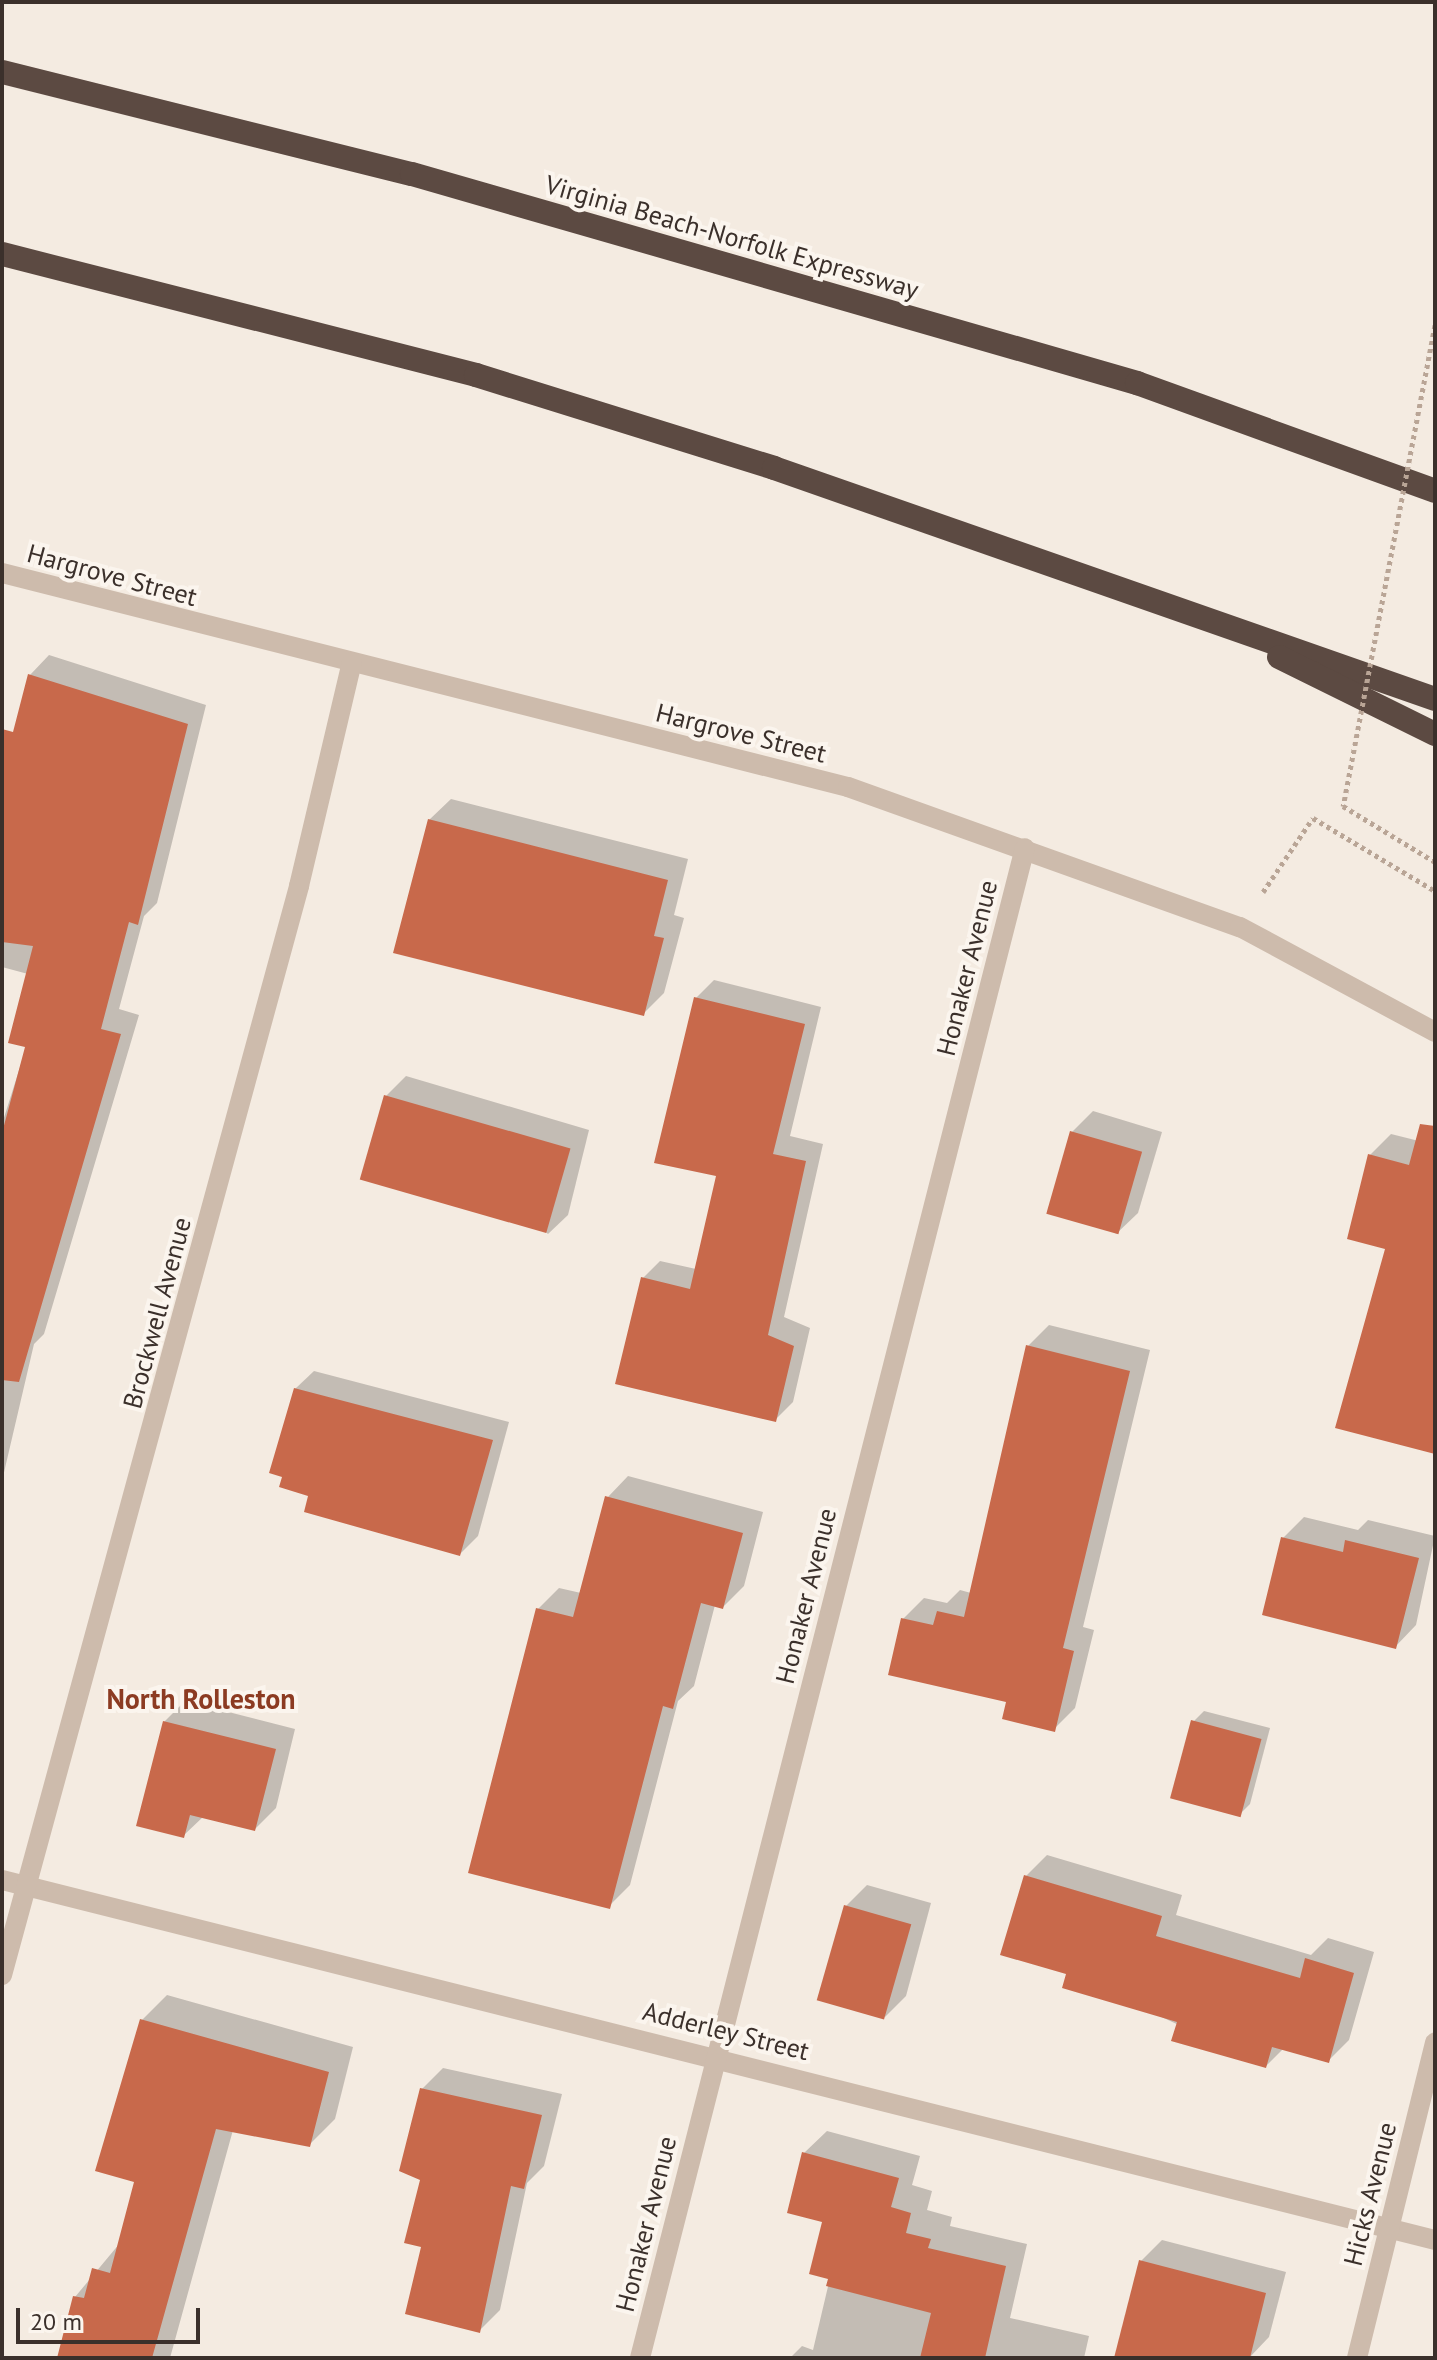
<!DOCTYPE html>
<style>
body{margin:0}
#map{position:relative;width:1437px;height:2360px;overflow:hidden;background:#f4ebe1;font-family:"PT Sans",sans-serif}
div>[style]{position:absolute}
.shadow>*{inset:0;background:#0003}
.building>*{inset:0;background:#c8694b;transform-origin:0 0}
.path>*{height:5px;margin-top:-2.5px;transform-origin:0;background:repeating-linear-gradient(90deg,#b9a596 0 4px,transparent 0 8px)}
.minor>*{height:20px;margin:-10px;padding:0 10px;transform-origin:10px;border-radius:10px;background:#cdbbac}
.highway>*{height:24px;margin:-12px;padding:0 12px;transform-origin:12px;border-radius:12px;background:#5c4a42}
.path-bridge>*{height:5px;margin-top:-2.5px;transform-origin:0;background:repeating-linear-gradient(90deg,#b9a596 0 4px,transparent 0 8px)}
span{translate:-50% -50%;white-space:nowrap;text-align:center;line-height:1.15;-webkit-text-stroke:8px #fbf5ee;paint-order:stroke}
.street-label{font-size:26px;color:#3b302b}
.neighbourhood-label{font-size:28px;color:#8c3b22;font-weight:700}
.frame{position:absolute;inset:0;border:4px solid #3b302b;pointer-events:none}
.scale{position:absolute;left:16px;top:2308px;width:184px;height:36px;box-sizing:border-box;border:4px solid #3b302b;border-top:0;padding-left:10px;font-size:24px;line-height:28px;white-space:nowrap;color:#3b302b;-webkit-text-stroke:6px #fbf5ee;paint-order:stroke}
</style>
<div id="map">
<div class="shadow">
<div style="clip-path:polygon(49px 655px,206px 705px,157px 903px,144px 916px,119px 1009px,139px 1015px,44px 1334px,34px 1344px,2px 1481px,2px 1124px,27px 1045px,28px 974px,2px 967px,2px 851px,30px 675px)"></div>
<div style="clip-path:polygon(451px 799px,688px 859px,674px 915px,684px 918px,664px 993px,643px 1014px,429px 820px)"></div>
<div style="clip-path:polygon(714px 980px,821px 1007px,790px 1136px,823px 1144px,784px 1317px,810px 1328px,793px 1402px,775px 1420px,643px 1278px,660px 1261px,696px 1269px,718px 1174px,696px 998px)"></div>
<div style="clip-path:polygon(406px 1076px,589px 1130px,568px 1215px,548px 1234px,386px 1096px)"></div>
<div style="clip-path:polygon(1093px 1111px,1162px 1132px,1138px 1213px,1116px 1234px,1072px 1132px)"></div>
<div style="clip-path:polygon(1391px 1134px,1435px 1145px,1435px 1451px,1370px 1155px)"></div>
<div style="clip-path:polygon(1049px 1325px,1150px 1350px,1083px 1627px,1094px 1630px,1075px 1708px,1054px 1729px,903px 1619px,924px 1598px,947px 1603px,960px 1590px,971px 1593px,1028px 1346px)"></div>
<div style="clip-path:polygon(314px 1371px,509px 1422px,478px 1536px,460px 1554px,310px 1494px,295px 1389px)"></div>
<div style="clip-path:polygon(628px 1476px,763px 1512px,744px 1586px,723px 1607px,715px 1605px,694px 1686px,678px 1701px,630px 1885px,609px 1906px,538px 1609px,559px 1588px,581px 1593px,607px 1498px)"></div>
<div style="clip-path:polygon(1304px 1517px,1358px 1530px,1368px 1520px,1435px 1536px,1416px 1625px,1395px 1647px,1283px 1538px)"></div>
<div style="clip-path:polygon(185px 1701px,295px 1729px,276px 1808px,255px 1829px,204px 1816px,183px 1836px,164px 1722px)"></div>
<div style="clip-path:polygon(1204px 1711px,1270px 1728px,1250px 1804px,1240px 1814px,1193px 1722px)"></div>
<div style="clip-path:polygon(1047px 1855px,1182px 1895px,1176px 1915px,1311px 1955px,1328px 1938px,1374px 1952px,1349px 2040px,1328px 2061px,1284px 2048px,1266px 2066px,1068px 1973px,1026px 1876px)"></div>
<div style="clip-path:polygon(867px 1885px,931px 1903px,906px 1996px,885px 2017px,846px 1906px)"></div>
<div style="clip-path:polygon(167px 1995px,353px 2047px,335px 2119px,309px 2145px,233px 2130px,170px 2358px,74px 2358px,75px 2297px,120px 2243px,137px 2181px,142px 2020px)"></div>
<div style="clip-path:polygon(443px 2068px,562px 2094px,544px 2166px,527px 2183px,500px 2310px,479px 2331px,423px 2245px,422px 2089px)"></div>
<div style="clip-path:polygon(827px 2131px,920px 2156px,912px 2185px,932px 2191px,927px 2210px,952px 2217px,950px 2226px,1027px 2244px,1010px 2318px,1089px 2336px,1084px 2358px,790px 2358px,802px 2346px,813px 2350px,830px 2278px,825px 2221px,804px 2153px)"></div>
<div style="clip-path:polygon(1162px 2240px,1286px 2272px,1269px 2337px,1249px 2358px,1141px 2261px)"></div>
</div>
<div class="building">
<div style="clip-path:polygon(28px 674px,188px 724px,138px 925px,129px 922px,101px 1029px,121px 1034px,19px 1382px,2px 1380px,2px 1133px,25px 1047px,8px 1043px,33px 946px,2px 942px,2px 729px,13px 732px)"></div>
<div style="clip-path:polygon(428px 819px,668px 880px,654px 936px,664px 938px,644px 1016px,393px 953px)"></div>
<div style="clip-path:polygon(694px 997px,805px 1024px,773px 1154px,806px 1161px,768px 1335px,794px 1346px,776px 1422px,615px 1384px,641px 1277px,690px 1289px,716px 1176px,654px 1163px)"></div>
<div style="left:384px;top:1095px;width:194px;height:88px;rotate:16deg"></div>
<div style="clip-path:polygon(1420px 1124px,1435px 1126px,1435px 1454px,1335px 1428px,1385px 1249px,1347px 1239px,1368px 1154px,1409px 1165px)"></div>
<div style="left:1070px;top:1131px;width:75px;height:86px;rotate:16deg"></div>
<div style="clip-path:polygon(1026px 1345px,1130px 1371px,1063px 1648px,1074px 1651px,1055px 1732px,1002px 1719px,1006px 1702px,888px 1675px,901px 1618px,933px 1625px,937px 1611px,964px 1617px)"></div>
<div style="clip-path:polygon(294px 1388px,493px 1440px,460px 1556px,304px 1512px,308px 1496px,279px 1487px,282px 1477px,269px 1473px)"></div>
<div style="clip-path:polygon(605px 1496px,743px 1533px,723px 1609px,701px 1603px,673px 1709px,663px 1706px,610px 1909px,468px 1873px,536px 1608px,573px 1617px)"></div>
<div style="clip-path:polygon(1281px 1537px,1343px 1552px,1345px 1540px,1419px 1558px,1396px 1649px,1262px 1615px)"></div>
<div style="left:1191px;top:1720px;width:73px;height:81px;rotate:15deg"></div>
<div style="clip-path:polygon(163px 1721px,276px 1749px,255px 1831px,190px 1815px,184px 1838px,136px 1826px)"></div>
<div style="clip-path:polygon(1024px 1875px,1162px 1916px,1156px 1936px,1300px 1978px,1305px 1958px,1354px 1973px,1329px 2063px,1272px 2047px,1266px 2068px,1171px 2041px,1177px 2022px,1062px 1988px,1066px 1974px,1000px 1955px)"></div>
<div style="left:844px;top:1905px;width:70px;height:99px;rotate:16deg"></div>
<div style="clip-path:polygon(140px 2019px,329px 2072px,310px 2147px,216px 2129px,152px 2358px,57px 2358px,73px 2296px,84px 2298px,92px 2268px,110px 2273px,134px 2182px,95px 2171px)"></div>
<div style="clip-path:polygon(420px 2088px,542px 2115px,524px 2189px,511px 2186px,480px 2333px,405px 2314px,421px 2247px,404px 2243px,420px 2180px,399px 2171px)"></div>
<div style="clip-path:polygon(802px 2152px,899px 2178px,891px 2207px,911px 2213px,906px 2233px,931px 2239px,928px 2248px,1006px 2266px,985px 2358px,920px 2358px,931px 2313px,826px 2286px,828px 2279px,809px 2274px,822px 2222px,787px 2213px)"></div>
<div style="clip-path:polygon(1139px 2260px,1266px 2293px,1250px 2358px,1114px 2358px)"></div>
</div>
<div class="path">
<div style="left:1263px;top:892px;width:89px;rotate:-56deg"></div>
<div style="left:1313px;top:818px;width:142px;rotate:30.9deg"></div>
</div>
<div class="minor">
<div style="left:2px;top:573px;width:873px;rotate:14.2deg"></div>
<div style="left:848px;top:787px;width:416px;rotate:19.7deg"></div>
<div style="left:1240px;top:927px;width:221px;rotate:28.3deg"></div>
<div style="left:2px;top:1880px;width:1478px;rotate:14.1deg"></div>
<div style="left:2px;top:1975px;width:1129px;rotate:-74.74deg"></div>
<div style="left:299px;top:886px;width:230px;rotate:-76.7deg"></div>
<div style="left:640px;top:2358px;width:1558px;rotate:-75.7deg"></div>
<div style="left:1357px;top:2358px;width:325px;rotate:-76.1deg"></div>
</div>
<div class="highway">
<div style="left:2px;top:72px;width:422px;rotate:14deg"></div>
<div style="left:412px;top:174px;width:755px;rotate:16.08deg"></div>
<div style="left:1137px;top:383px;width:317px;rotate:19.9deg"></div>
<div style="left:2px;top:254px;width:489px;rotate:14.3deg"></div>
<div style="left:476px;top:375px;width:312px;rotate:17.3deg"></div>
<div style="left:774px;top:468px;width:700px;rotate:19.26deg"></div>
<div style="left:1279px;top:657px;width:174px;rotate:26.3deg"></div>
</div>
<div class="path-bridge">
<div style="left:1435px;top:325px;width:490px;rotate:100.8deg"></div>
<div style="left:1343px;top:806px;width:108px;rotate:31.3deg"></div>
</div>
<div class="street-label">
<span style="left:732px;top:237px;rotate:16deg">Virginia Beach-Norfolk Expressway</span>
<span style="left:112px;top:575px;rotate:15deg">Hargrove Street</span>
<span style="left:741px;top:733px;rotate:14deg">Hargrove Street</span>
<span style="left:967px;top:968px;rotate:-76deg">Honaker Avenue</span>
<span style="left:157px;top:1313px;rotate:-75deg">Brockwell Avenue</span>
<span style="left:806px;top:1596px;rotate:-76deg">Honaker Avenue</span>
<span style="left:726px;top:2031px;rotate:14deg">Adderley Street</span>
<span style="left:1370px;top:2194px;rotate:-76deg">Hicks Avenue</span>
<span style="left:646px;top:2224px;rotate:-76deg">Honaker Avenue</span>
</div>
<div class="neighbourhood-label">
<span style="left:201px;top:1699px">North Rolleston</span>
</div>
<div class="frame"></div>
<div class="scale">20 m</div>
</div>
